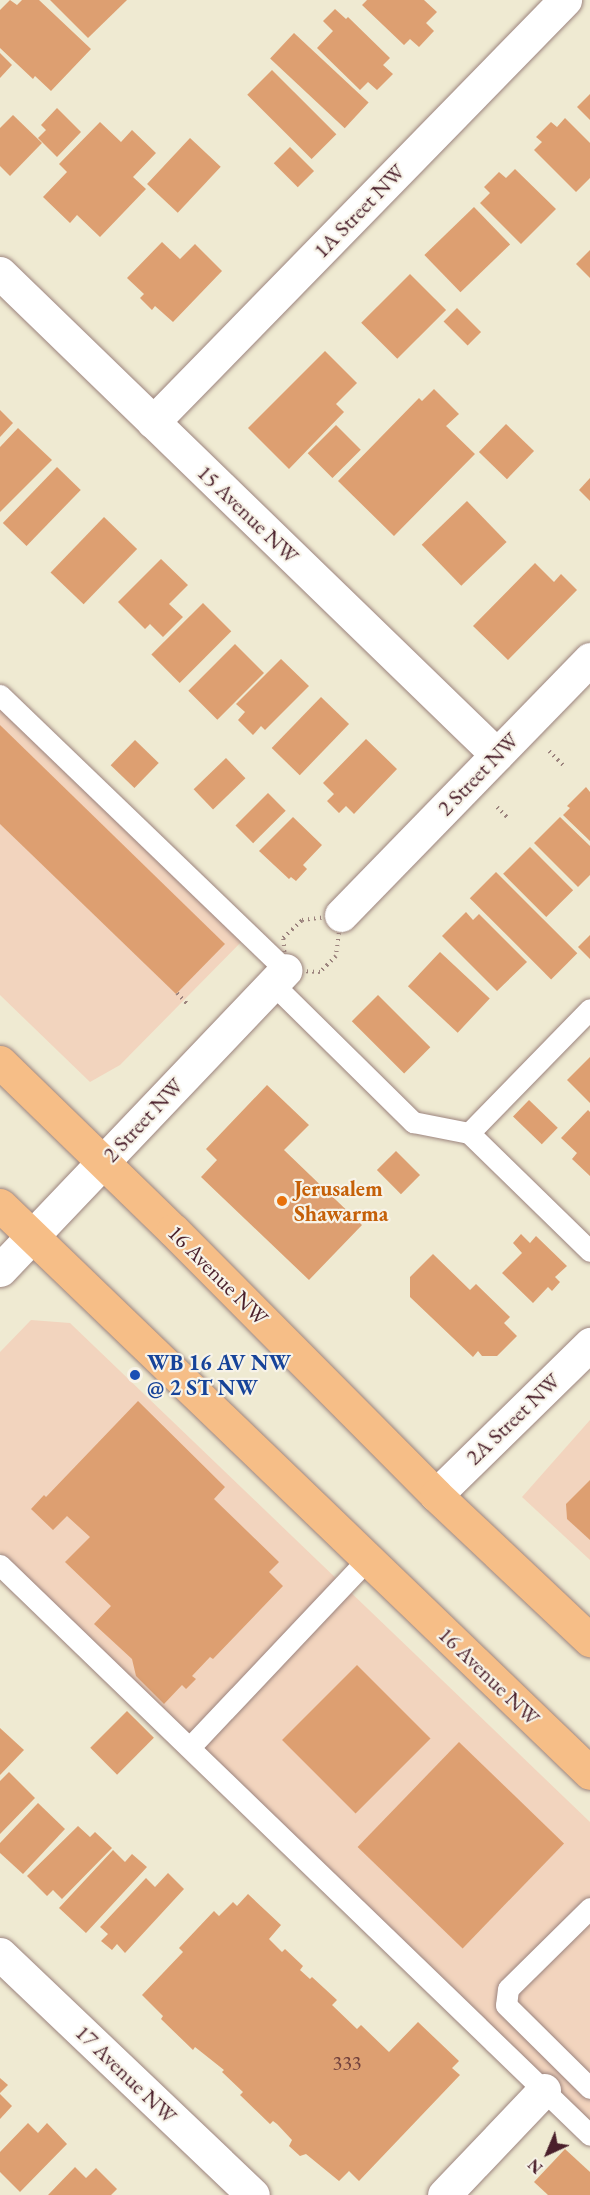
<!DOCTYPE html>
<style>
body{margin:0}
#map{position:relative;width:590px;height:2195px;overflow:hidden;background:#efead2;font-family:"EB Garamond",serif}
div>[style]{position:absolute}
.built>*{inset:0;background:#f2d4be}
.building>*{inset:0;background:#dd9f71;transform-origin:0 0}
.path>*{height:4px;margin-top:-2px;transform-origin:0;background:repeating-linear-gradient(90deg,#9c847e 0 1.5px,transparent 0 6px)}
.roads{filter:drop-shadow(0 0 2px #9c847e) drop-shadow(0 0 2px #9c847e)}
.lane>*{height:21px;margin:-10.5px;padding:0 10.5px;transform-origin:10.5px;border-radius:10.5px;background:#fff}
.street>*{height:33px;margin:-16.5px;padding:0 16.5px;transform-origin:16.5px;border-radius:16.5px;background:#fff}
.highway>*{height:33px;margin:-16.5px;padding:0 16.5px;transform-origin:16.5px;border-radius:16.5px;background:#f6be87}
.dots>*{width:16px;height:16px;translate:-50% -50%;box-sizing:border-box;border:3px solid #f7f3e8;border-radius:50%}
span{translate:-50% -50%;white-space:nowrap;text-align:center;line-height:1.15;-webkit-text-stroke:4.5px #f7f3e8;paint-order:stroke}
.number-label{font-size:20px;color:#6f3f3c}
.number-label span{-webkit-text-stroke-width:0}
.street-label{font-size:22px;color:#4a1f2b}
.food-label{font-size:22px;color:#c56008;font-weight:700}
.left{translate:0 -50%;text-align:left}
.transit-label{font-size:22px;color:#164399;font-weight:700}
.north{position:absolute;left:518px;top:2123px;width:60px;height:60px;-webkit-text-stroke:4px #f7f3e8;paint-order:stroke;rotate:224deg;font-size:16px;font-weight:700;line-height:24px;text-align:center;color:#4a1f2b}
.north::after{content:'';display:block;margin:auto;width:21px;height:27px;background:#4a1f2b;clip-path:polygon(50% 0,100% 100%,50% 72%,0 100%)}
</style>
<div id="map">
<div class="built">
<div style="clip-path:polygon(0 702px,250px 933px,120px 1065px,90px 1082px,0 995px)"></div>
<div style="clip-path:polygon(31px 1320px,70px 1323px,590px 1822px,590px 2121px,0 1553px,0 1352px)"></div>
<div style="clip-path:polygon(590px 1420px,590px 1560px,522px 1497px)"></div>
</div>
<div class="building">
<div style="clip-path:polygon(10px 0,17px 5px,22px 0,39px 0,91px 49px,51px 91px,35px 76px,33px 79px,0 48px,0 10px)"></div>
<div style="clip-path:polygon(50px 0,127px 0,88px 38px)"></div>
<div style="clip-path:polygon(367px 0,424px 0,437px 12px,426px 23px,434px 31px,419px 47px,410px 39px,404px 45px,362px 5px)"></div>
<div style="clip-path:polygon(335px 9px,346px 19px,348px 17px,390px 58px,383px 65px,393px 74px,377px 90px,368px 82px,360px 90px,317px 48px,333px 31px,323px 21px)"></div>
<div style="left:294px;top:33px;width:102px;height:35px;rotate:43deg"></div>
<div style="clip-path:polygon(0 53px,12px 65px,0 78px)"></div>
<div style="left:272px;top:70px;width:91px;height:35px;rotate:45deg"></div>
<div style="clip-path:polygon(590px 94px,590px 120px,577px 107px)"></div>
<div style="clip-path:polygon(57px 108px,81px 132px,57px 157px,38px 138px,46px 130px,41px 125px)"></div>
<div style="clip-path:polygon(13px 115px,42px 143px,10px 176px,0 166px,0 128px)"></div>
<div style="clip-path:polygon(565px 118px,590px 143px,590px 178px,576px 192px,534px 150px,542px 142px,536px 137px,551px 122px,557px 127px)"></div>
<div style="clip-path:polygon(100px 122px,121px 142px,132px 130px,156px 153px,133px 177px,146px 189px,100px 237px,77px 215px,70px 223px,43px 197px,67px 172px,59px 164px)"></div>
<div style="left:190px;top:138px;width:42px;height:63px;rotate:43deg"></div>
<div style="left:290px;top:147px;width:34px;height:23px;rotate:45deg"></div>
<div style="clip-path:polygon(515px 169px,556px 209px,521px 244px,480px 203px,490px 193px,484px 187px,499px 172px,506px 178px)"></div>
<div style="left:474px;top:207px;width:52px;height:69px;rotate:46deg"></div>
<div style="clip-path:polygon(162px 242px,180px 259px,195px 244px,222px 271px,173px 322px,155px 306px,152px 310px,140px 298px,144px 294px,127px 278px)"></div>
<div style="clip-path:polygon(590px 250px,590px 278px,576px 264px)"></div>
<div style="left:410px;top:274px;width:51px;height:69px;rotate:45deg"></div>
<div style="left:457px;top:308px;width:34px;height:19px;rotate:45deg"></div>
<div style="clip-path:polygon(325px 351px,357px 383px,336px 404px,344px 412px,289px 469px,248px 428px)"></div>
<div style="clip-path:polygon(434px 389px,459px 414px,446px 426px,475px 454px,394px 536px,338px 481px,419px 398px,422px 401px)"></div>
<div style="clip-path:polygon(0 410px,13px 423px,0 437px)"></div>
<div style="left:506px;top:424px;width:39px;height:39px;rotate:44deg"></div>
<div style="left:336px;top:425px;width:35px;height:40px;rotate:45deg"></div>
<div style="clip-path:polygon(18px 428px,52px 460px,0 512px,0 447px)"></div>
<div style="left:57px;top:467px;width:33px;height:78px;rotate:44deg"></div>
<div style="clip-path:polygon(590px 478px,590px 501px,579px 490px)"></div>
<div style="left:467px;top:501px;width:57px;height:63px;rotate:46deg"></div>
<div style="left:104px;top:517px;width:46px;height:77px;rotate:44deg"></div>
<div style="clip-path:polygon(161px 559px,188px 585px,169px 604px,183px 617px,163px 637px,150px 624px,145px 629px,118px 602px)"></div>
<div style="clip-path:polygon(535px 563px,554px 582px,561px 574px,577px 590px,508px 660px,473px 626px)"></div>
<div style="left:203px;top:603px;width:40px;height:73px;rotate:45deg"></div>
<div style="left:235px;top:644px;width:41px;height:66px;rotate:45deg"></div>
<div style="clip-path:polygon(281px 659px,309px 686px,265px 730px,261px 726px,253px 735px,238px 720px,245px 712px,236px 704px)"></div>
<div style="left:321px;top:697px;width:39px;height:71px;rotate:44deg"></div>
<div style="clip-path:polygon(0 725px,225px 944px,176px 994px,0 824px)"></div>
<div style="clip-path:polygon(366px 739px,397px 769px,354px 814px,346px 806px,339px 813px,327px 801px,334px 794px,323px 783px)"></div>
<div style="left:135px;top:740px;width:33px;height:35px;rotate:44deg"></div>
<div style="left:226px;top:758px;width:28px;height:45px;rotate:46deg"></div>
<div style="clip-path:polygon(586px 787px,590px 792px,590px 841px,563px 815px,570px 808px,567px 806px)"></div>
<div style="left:268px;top:793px;width:25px;height:46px;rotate:45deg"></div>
<div style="clip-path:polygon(293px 817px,322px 845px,303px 865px,307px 869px,296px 881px,291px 877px,289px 879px,259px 851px)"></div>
<div style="clip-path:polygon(560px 817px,590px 846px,590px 875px,578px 887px,534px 843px)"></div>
<div style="left:530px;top:847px;width:61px;height:38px;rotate:45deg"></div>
<div style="left:496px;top:872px;width:115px;height:37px;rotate:45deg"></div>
<div style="clip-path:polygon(466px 912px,473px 920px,479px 914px,527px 962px,497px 991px,442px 936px)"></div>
<div style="clip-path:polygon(590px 935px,590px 959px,578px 947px)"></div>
<div style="left:440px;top:952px;width:68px;height:47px;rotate:43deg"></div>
<div style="left:378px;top:995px;width:74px;height:37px;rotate:45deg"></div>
<div style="clip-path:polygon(590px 1057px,590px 1103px,567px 1080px)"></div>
<div style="clip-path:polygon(267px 1085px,309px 1125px,284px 1150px,362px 1225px,309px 1280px,201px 1177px,217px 1160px,206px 1149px)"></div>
<div style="left:529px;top:1100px;width:40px;height:23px;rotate:44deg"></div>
<div style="clip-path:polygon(588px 1110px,590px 1112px,590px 1176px,572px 1159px,577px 1153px,561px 1138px)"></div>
<div style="left:396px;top:1151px;width:34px;height:27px;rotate:45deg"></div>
<div style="clip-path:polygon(521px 1234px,530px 1243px,536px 1236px,567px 1266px,555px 1277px,560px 1282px,552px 1291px,548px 1287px,533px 1303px,502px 1273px,522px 1253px,513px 1243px)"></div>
<div style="clip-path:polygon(433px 1254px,470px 1290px,476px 1284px,510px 1317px,504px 1323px,517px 1336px,497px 1356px,482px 1356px,478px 1351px,473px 1357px,410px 1297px,410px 1277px)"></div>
<div style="clip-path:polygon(138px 1401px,225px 1487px,214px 1499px,279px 1562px,269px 1572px,283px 1586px,213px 1659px,210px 1657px,192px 1676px,196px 1679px,186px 1689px,182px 1685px,164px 1704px,136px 1676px,132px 1659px,94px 1624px,111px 1606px,65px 1562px,90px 1537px,67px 1516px,53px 1530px,31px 1509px,44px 1495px,46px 1497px)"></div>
<div style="clip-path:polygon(590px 1480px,590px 1540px,567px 1519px,566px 1504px)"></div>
<div style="left:357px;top:1665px;width:104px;height:106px;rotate:45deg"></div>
<div style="left:127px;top:1711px;width:38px;height:52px;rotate:45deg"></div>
<div style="clip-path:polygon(0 1728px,24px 1750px,0 1775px)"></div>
<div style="left:459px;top:1742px;width:146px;height:146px;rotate:44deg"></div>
<div style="clip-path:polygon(9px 1772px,35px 1798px,0 1834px,0 1781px)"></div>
<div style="clip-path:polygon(38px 1803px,65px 1829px,23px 1874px,0 1853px,0 1843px)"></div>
<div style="clip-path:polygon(78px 1826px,90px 1837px,95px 1832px,112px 1848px,62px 1899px,53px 1890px,47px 1896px,27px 1876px)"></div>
<div style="clip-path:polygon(113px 1850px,125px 1862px,132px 1854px,147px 1867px,86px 1933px,59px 1908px)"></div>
<div style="clip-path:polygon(168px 1873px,184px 1889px,125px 1953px,117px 1944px,112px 1950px,101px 1941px,108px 1934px,100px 1927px,146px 1878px,155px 1887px)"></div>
<div style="clip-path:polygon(248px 1894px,281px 1925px,269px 1939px,282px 1952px,285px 1949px,303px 1966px,300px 1970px,310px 1979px,312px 1977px,337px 2000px,332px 2005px,357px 2029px,361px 2025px,389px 2052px,418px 2022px,459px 2061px,452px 2068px,460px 2075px,359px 2181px,349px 2171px,339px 2181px,306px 2154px,300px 2156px,289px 2146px,292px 2140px,277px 2124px,273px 2121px,270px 2124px,240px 2095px,243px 2092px,222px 2072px,224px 2070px,195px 2047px,193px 2050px,161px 2019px,163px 2016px,142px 1995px,183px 1952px,179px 1948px,214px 1911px,219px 1916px,233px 1902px,237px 1906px)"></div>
<div style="clip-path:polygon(0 2078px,8px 2085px,0 2093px)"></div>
<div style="clip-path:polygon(0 2094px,12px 2106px,0 2119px)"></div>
<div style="clip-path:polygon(28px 2123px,38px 2133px,47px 2123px,67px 2144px,20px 2192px,0 2172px,0 2152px)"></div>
<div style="clip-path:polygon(565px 2149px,590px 2172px,590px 2195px,548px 2195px,534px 2182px)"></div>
<div style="clip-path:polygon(75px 2167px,86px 2178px,96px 2168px,117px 2189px,111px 2195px,48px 2195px)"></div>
</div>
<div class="path">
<div style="left:549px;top:751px;width:20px;rotate:45deg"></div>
<div style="left:497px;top:807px;width:17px;rotate:45deg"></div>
<div style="left:341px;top:915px;width:41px;rotate:97deg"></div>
<div style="left:336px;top:956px;width:23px;rotate:135deg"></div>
<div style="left:320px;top:972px;width:34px;rotate:-177deg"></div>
<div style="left:286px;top:970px;width:32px;rotate:-95deg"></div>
<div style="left:283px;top:938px;width:26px;rotate:-43deg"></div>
<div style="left:302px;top:920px;width:39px;rotate:-7deg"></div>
<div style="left:177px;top:993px;width:16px;rotate:47deg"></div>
</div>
<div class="roads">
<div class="lane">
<div style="left:0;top:695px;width:397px;rotate:43.9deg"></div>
<div style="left:273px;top:984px;width:197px;rotate:44.6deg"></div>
<div style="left:413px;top:1122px;width:57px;rotate:11.1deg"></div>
<div style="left:469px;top:1133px;width:169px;rotate:44.3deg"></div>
<div style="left:469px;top:1133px;width:173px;rotate:-45.7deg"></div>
<div style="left:0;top:1565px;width:820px;rotate:44.01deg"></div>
<div style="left:190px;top:1747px;width:259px;rotate:-46.6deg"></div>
<div style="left:590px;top:1908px;width:115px;rotate:135.4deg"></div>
<div style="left:508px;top:1989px;width:16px;rotate:97deg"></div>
<div style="left:506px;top:2005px;width:118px;rotate:44.7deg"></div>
</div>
<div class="street">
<div style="left:0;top:273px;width:692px;rotate:44.12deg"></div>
<div style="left:153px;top:422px;width:590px;rotate:-45.69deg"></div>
<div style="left:341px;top:915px;width:357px;rotate:-45.8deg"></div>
<div style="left:0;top:1270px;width:414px;rotate:-46.4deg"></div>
<div style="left:436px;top:1495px;width:216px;rotate:-44.4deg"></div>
<div style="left:0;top:1954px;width:349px;rotate:43.6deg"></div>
<div style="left:444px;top:2195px;width:145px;rotate:-46.4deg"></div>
</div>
<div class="highway">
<div style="left:0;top:1062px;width:241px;rotate:44.2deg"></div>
<div style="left:173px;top:1230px;width:373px;rotate:45.2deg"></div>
<div style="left:436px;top:1495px;width:212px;rotate:43.3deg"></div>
<div style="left:0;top:1205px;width:819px;rotate:43.91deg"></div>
</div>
</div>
<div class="dots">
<div style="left:282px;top:1201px;background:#e8710a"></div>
<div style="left:135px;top:1375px;background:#1a4fb4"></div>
</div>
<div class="number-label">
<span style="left:347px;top:2063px">333</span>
</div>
<div class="street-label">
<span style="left:359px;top:211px;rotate:-46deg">1A Street NW</span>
<span style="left:248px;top:514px;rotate:44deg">15 Avenue NW</span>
<span style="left:478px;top:774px;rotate:-46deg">2 Street NW</span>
<span style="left:143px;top:1120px;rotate:-47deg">2 Street NW</span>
<span style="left:218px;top:1275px;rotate:45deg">16 Avenue NW</span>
<span style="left:513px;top:1419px;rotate:-44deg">2A Street NW</span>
<span style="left:489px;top:1676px;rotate:44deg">16 Avenue NW</span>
<span style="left:126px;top:2074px;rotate:44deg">17 Avenue NW</span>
</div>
<div class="food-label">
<span class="left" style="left:294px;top:1201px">Jerusalem<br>Shawarma</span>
</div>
<div class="transit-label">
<span class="left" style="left:147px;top:1375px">WB 16 AV NW<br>@ 2 ST NW</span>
</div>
<div class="north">N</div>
</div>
